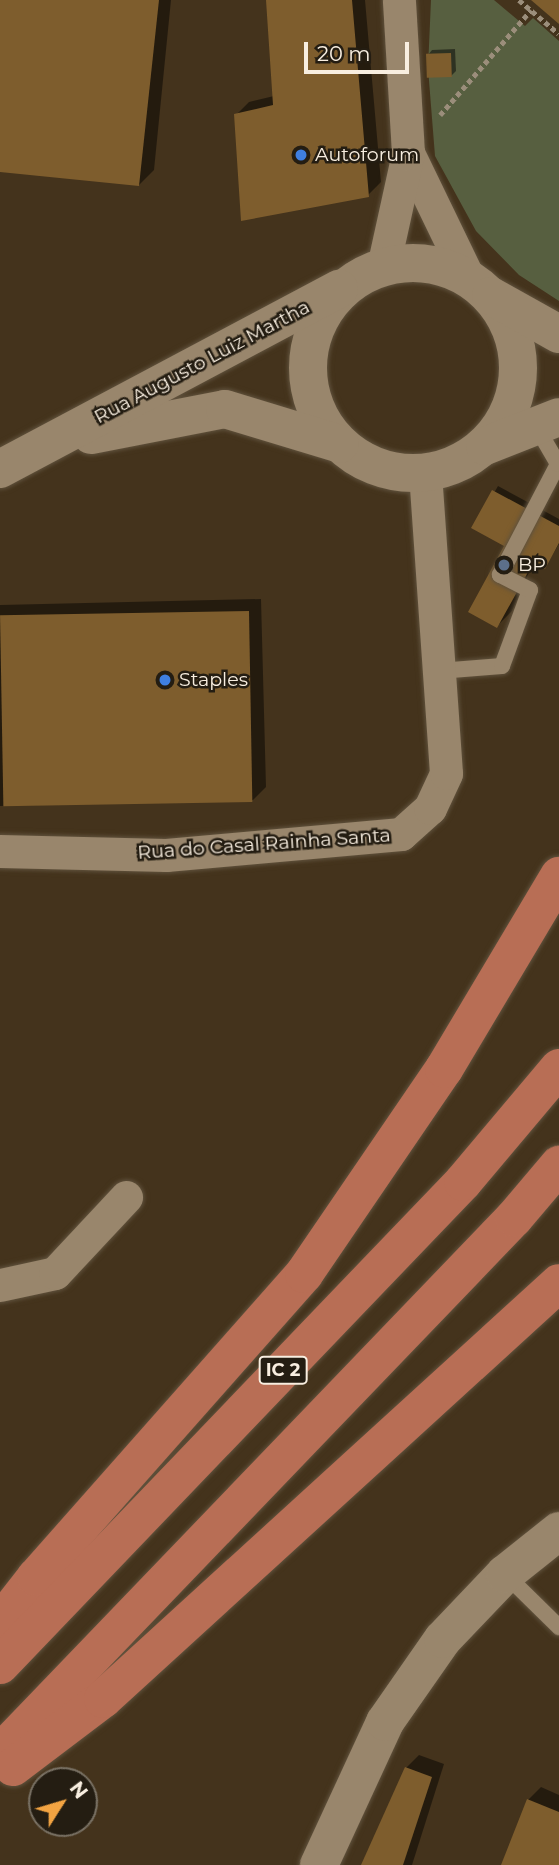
<!DOCTYPE html>
<style>
body{margin:0}
#map{position:relative;width:559px;height:1865px;overflow:hidden;background:#44331c;font-family:Montserrat,sans-serif}
div>[style]{position:absolute}
.green>*{inset:0;background:#575f40}
.shadow>*{inset:0;background:#0007}
.building>*{inset:0;background:#7e5d2d;transform-origin:0 0}
.path>*{height:4.5px;margin-top:-2.25px;transform-origin:0;background:repeating-linear-gradient(90deg,#9b8e7b 0 5px,transparent 0 8.5px)}
.roads{filter:drop-shadow(0 0 2px #60523d) drop-shadow(0 0 2px #60523d)}
.service>*{height:16px;margin:-8px;padding:0 8px;transform-origin:8px;border-radius:8px;background:#99866c}
.minor>*{height:33px;margin:-16.5px;padding:0 16.5px;transform-origin:16.5px;border-radius:16.5px;background:#99866c}
.tertiary>*{height:38px;margin:-19px;padding:0 19px;transform-origin:19px;border-radius:19px;background:#99866c}
.secondary>*{height:38px;margin:-19px;padding:0 19px;transform-origin:19px;border-radius:19px;background:#99866c}
.secondary>.ring{margin:-19px;padding:0;box-sizing:content-box;background:none;border:38px solid #99866c;border-radius:50%}
.trunk>*{height:38px;margin:-19px;padding:0 19px;transform-origin:19px;border-radius:19px;background:#b86e55}
.dots>*{width:19px;height:19px;translate:-50% -50%;box-sizing:border-box;border:4px solid #241d12;border-radius:50%}
span{translate:-50% -50%;white-space:nowrap;text-align:center;line-height:1.15;-webkit-text-stroke:5px #241d12;paint-order:stroke}
.shield-label span{padding:2px 5px;background:#241d12;border:2px solid;border-radius:5px;-webkit-text-stroke-width:0}
.shield-label{font-size:18px;color:#f8eee0;font-weight:700}
.poi-label{font-size:19px;color:#f8eee0}
.left{translate:0 -50%;text-align:left}
.street-label{font-size:19px;color:#f8eee0}
.north{position:absolute;left:28px;top:1767px;width:70px;height:70px;box-sizing:border-box;background:#241d12;border:2px solid #797164;border-radius:50%;rotate:53deg;font-size:19px;font-weight:700;line-height:28px;text-align:center;color:#f8eee0}
.north::after{content:'';display:block;margin:auto;width:24px;height:32px;background:#f3a442;clip-path:polygon(50% 0,100% 100%,50% 72%,0 100%)}
.scale{position:absolute;left:304px;top:42px;width:105px;height:32px;box-sizing:border-box;border:4px solid #f8eee0;border-top:0;padding-left:9px;font-size:21px;line-height:24px;white-space:nowrap;color:#f8eee0;-webkit-text-stroke:5px #241d12;paint-order:stroke}
</style>
<div id="map">
<div class="green">
<div style="clip-path:polygon(431px 0,494px 0,525px 26px,533px 18px,559px 41px,559px 301px,519px 275px,476px 231px,435px 156px,428px 68px)"></div>
</div>
<div class="shadow">
<div style="clip-path:polygon(0 0,171px 0,154px 170px,139px 185px,0 170px)"></div>
<div style="clip-path:polygon(268px 0,365px 0,381px 182px,368px 195px,236px 115px,249px 102px,274px 96px)"></div>
<div style="clip-path:polygon(455px 49px,456px 71px,451px 76px,428px 55px,432px 50px)"></div>
<div style="clip-path:polygon(498px 486px,559px 519px,559px 544px,545px 567px,534px 561px,512px 611px,497px 626px,506px 546px,474px 528px)"></div>
<div style="clip-path:polygon(261px 599px,266px 787px,253px 800px,0 806px,0 605px)"></div>
<div style="clip-path:polygon(419px 1755px,444px 1764px,412px 1865px,363px 1865px,406px 1768px)"></div>
<div style="clip-path:polygon(541px 1787px,559px 1795px,559px 1865px,503px 1865px,528px 1800px)"></div>
</div>
<div class="building">
<div style="clip-path:polygon(0 0,159px 0,139px 186px,0 172px)"></div>
<div style="clip-path:polygon(266px 0,352px 0,369px 197px,241px 221px,234px 114px,273px 105px)"></div>
<div style="clip-path:polygon(531px 0,559px 0,559px 24px)"></div>
<div style="left:451px;top:53px;width:24px;height:25px;rotate:88deg"></div>
<div style="clip-path:polygon(492px 490px,559px 526px,559px 543px,545px 569px,533px 563px,497px 628px,468px 612px,504px 546px,471px 528px)"></div>
<div style="left:249px;top:611px;width:191px;height:249px;rotate:89deg"></div>
<div style="clip-path:polygon(405px 1767px,432px 1777px,403px 1865px,361px 1865px)"></div>
<div style="clip-path:polygon(527px 1799px,559px 1812px,559px 1865px,501px 1865px)"></div>
</div>
<div class="path">
<div style="left:519px;top:0;width:52px;rotate:40.4deg"></div>
<div style="left:440px;top:115px;width:139px;rotate:-49.1deg"></div>
</div>
<div class="roads">
<div class="service">
<div style="left:439px;top:671px;width:63px;rotate:-4.5deg"></div>
<div style="left:502px;top:666px;width:81px;rotate:-69.8deg"></div>
<div style="left:530px;top:590px;width:34px;rotate:-153deg"></div>
<div style="left:500px;top:575px;width:125px;rotate:-62.4deg"></div>
<div style="left:558px;top:464px;width:44px;rotate:-120.1deg"></div>
<div style="left:505px;top:1574px;width:76px;rotate:44.5deg"></div>
</div>
<div class="minor">
<div style="left:408px;top:153px;width:140px;rotate:64.2deg"></div>
<div style="left:383px;top:267px;width:117px;rotate:-77.6deg"></div>
<div style="left:408px;top:153px;width:153px;rotate:-93.4deg"></div>
<div style="left:0;top:851px;width:166px;rotate:1.4deg"></div>
<div style="left:166px;top:855px;width:236px;rotate:-5.1deg"></div>
<div style="left:401px;top:834px;width:39px;rotate:-42deg"></div>
<div style="left:430px;top:808px;width:38px;rotate:-65deg"></div>
<div style="left:446px;top:773px;width:301px;rotate:-94deg"></div>
<div style="left:0;top:1285px;width:56px;rotate:-12.3deg"></div>
<div style="left:55px;top:1273px;width:104px;rotate:-46.9deg"></div>
</div>
<div class="tertiary">
<div style="left:319px;top:1865px;width:157px;rotate:-65.2deg"></div>
<div style="left:385px;top:1722px;width:101px;rotate:-55.1deg"></div>
<div style="left:443px;top:1639px;width:90px;rotate:-46.4deg"></div>
<div style="left:505px;top:1574px;width:69px;rotate:-38.5deg"></div>
</div>
<div class="secondary">
<div class="ring" style="left:308px;top:263px;width:172px;height:172px"></div>
<div style="left:491px;top:296px;width:78px;rotate:29.2deg"></div>
<div style="left:91px;top:435px;width:136px;rotate:-11deg"></div>
<div style="left:225px;top:409px;width:120px;rotate:16.9deg"></div>
<div style="left:485px;top:446px;width:79px;rotate:-21.4deg"></div>
<div style="left:0;top:469px;width:384px;rotate:-28deg"></div>
</div>
<div class="trunk">
<div style="left:0;top:1623px;width:58px;rotate:-52deg"></div>
<div style="left:36px;top:1577px;width:405px;rotate:-48.5deg"></div>
<div style="left:304px;top:1274px;width:248px;rotate:-55.7deg"></div>
<div style="left:444px;top:1069px;width:225px;rotate:-59.2deg"></div>
<div style="left:0;top:1665px;width:669px;rotate:-46.21deg"></div>
<div style="left:463px;top:1182px;width:149px;rotate:-49.9deg"></div>
<div style="left:0;top:1753px;width:742px;rotate:-46.15deg"></div>
<div style="left:514px;top:1218px;width:70px;rotate:-49.7deg"></div>
<div style="left:13px;top:1767px;width:113px;rotate:-37.1deg"></div>
<div style="left:103px;top:1699px;width:617px;rotate:-42.37deg"></div>
</div>
</div>
<div class="dots">
<div style="left:301px;top:155px;background:#3f7fe0"></div>
<div style="left:504px;top:565px;background:#5c6f8a"></div>
<div style="left:165px;top:680px;background:#3f7fe0"></div>
</div>
<div class="shield-label">
<span style="left:283px;top:1370px">IC 2</span>
</div>
<div class="poi-label">
<span class="left" style="left:315px;top:155px">Autoforum</span>
<span class="left" style="left:518px;top:565px">BP</span>
<span class="left" style="left:179px;top:680px">Staples</span>
</div>
<div class="street-label">
<span style="left:202px;top:362px;rotate:-28deg">Rua Augusto Luiz Martha</span>
<span style="left:264px;top:844px;rotate:-4deg">Rua do Casal Rainha Santa</span>
</div>
<div class="north">N</div>
<div class="scale">20 m</div>
</div>
